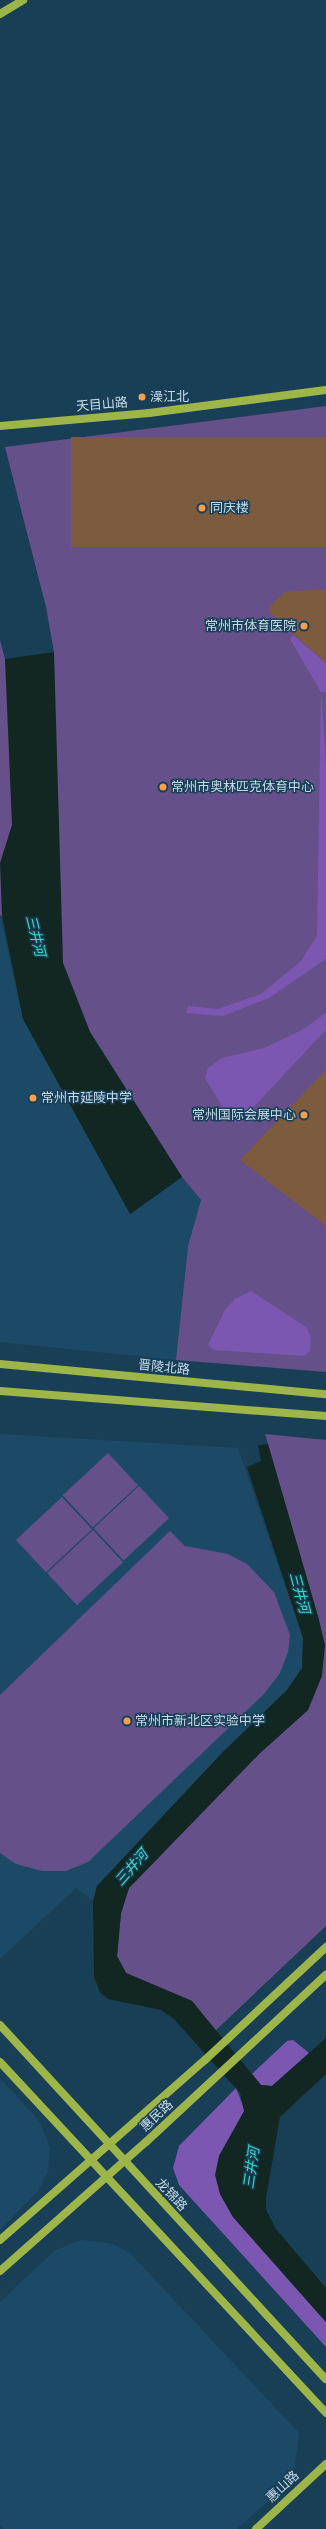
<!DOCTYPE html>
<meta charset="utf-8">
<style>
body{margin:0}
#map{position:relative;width:326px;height:2529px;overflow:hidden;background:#193f57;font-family:Bitter,"Noto Sans SC",serif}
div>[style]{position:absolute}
.built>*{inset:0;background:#1c4966}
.green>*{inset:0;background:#665089;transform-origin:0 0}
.forest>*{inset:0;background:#7c57b2}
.water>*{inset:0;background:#122622}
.building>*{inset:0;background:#7d5b3f;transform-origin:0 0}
.secondary>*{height:8px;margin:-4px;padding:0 4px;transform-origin:4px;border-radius:4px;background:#9eb54a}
.dots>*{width:11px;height:11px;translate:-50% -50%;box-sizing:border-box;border:2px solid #193f57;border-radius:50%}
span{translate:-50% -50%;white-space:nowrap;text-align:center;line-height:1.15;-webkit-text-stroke:3px #193f57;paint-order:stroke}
.poi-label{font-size:13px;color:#c7dbea}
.left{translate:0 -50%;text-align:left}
.right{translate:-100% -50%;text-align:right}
.street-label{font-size:13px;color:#c7dbea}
.water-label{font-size:14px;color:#37ddc5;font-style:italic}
</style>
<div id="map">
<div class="built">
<div style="clip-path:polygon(0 915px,23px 1019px,131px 1214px,182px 1177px,201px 1200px,188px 1246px,176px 1360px,0 1342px)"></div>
<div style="clip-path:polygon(0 1434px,238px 1448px,303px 1638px,302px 1668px,287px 1690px,223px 1752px,97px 1886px,93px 1901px,76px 1888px,0 1959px)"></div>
<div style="clip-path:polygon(0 2078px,40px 2122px,50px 2148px,48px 2172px,38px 2191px,0 2230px)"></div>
<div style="clip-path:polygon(81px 2240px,110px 2243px,129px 2252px,299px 2433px,293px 2479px,237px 2529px,3px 2529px,0 2525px,0 2302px,54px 2251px)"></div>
</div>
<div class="green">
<div style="clip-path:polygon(326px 406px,326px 1372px,176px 1360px,188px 1246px,201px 1200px,182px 1177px,90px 1032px,63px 963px,0 915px,0 640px,5px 659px,28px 658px,54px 652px,46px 607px,5px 447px)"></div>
<div style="clip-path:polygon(265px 1434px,326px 1440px,326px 1926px,215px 2031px,192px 2001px,126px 1973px,117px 1956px,121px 1913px,129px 1888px,259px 1754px,308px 1710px,319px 1620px)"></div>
<div style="left:108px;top:1453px;width:44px;height:62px;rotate:47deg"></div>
<div style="left:139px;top:1486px;width:44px;height:62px;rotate:47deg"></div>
<div style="left:62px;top:1497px;width:44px;height:63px;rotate:47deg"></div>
<div style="left:93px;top:1530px;width:44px;height:63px;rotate:47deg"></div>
<div style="clip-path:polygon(170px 1531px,185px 1546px,228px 1554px,247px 1564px,274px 1592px,290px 1635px,288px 1652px,280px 1673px,264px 1694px,88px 1862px,66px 1871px,42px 1871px,16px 1864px,0 1853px,0 1695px)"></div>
</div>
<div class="forest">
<div style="clip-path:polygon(293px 635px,326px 663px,326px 692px,321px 692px,326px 764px,326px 959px,269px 998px,223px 1016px,186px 1013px,188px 1006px,218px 1009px,261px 994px,301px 961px,317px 936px,321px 692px,290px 639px)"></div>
<div style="clip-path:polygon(326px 1013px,326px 1030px,318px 1038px,239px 1123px,231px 1121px,205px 1078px,208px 1068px,222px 1058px,264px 1048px,302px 1030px)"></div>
<div style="clip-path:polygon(251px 1291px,306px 1327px,311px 1337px,310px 1351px,304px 1356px,214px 1350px,208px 1345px,225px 1310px,235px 1299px)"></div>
<div style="clip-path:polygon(293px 2040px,309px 2053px,272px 2086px,261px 2085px,252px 2074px,287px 2041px)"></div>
<div style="clip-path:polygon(236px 2088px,245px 2111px,219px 2156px,220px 2194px,233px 2217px,326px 2322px,326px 2347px,179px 2185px,173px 2168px,179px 2146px)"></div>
</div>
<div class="water">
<div style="clip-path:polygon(54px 652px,63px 963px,90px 1032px,182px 1177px,130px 1214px,23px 1019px,2px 915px,0 863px,12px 825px,5px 659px)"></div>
<div style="clip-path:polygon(268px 1444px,319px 1620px,325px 1645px,322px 1676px,308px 1710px,259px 1754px,129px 1888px,121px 1913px,117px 1956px,126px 1973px,192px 2001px,261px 2085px,272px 2086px,326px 2038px,326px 2074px,280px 2117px,266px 2198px,266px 2210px,276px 2229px,326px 2288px,326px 2322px,233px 2217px,220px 2194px,215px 2175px,219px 2156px,244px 2111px,240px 2093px,174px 2019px,161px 2010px,108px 1999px,100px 1992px,94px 1977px,93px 1901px,97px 1886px,223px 1752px,287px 1690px,302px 1668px,303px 1638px,247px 1467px,261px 1461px,258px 1445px)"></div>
</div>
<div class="building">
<div style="left:326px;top:437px;width:110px;height:255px;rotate:90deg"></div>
<div style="clip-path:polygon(326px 589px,326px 663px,269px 612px,270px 606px,285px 592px)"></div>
<div style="clip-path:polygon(326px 1070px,326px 1226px,240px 1160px)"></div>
</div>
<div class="secondary">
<div style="left:0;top:14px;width:27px;rotate:-31deg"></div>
<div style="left:0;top:426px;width:150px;rotate:-5deg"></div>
<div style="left:149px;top:413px;width:178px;rotate:-7.4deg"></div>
<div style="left:0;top:1364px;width:327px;rotate:5.3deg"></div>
<div style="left:0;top:1391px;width:327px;rotate:4.4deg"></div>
<div style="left:0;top:2025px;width:481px;rotate:47.4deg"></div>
<div style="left:0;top:2062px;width:479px;rotate:47.1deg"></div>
<div style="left:0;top:2240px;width:273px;rotate:-41.3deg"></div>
<div style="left:205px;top:2060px;width:166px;rotate:-43deg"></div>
<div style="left:0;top:2271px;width:195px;rotate:-41.5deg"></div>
<div style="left:146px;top:2142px;width:246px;rotate:-42.9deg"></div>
<div style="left:256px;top:2529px;width:96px;rotate:-42.9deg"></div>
</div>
<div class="dots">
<div style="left:142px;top:397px;background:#f99f4d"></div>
<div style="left:202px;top:508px;background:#f99f4d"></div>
<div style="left:304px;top:626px;background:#f99f4d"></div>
<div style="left:163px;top:787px;background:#f99f4d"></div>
<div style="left:33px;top:1098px;background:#f99f4d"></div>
<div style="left:304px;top:1115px;background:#f99f4d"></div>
<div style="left:127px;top:1721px;background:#f99f4d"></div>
</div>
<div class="poi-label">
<span class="left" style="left:150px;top:397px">澡江北</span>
<span class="left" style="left:210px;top:508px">同庆楼</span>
<span class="right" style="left:296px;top:626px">常州市体育医院</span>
<span class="left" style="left:171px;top:787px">常州市奥林匹克体育中心</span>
<span class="left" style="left:41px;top:1098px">常州市延陵中学</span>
<span class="right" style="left:296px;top:1115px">常州国际会展中心</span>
<span class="left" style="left:135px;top:1721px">常州市新北区实验中学</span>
</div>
<div class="street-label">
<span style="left:102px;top:405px;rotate:-5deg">天目山路</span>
<span style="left:164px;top:1368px;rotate:6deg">晋陵北路</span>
<span style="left:157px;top:2116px;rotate:-43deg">惠民路</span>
<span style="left:171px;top:2195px;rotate:47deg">龙锦路</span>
<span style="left:283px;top:2487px;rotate:-43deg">惠山路</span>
</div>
<div class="water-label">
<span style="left:35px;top:936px;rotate:76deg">三井河</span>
<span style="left:299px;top:1593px;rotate:75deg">三井河</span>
<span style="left:132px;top:1868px;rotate:-49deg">三井河</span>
<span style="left:252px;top:2168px;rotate:-82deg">三井河</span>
</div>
</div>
